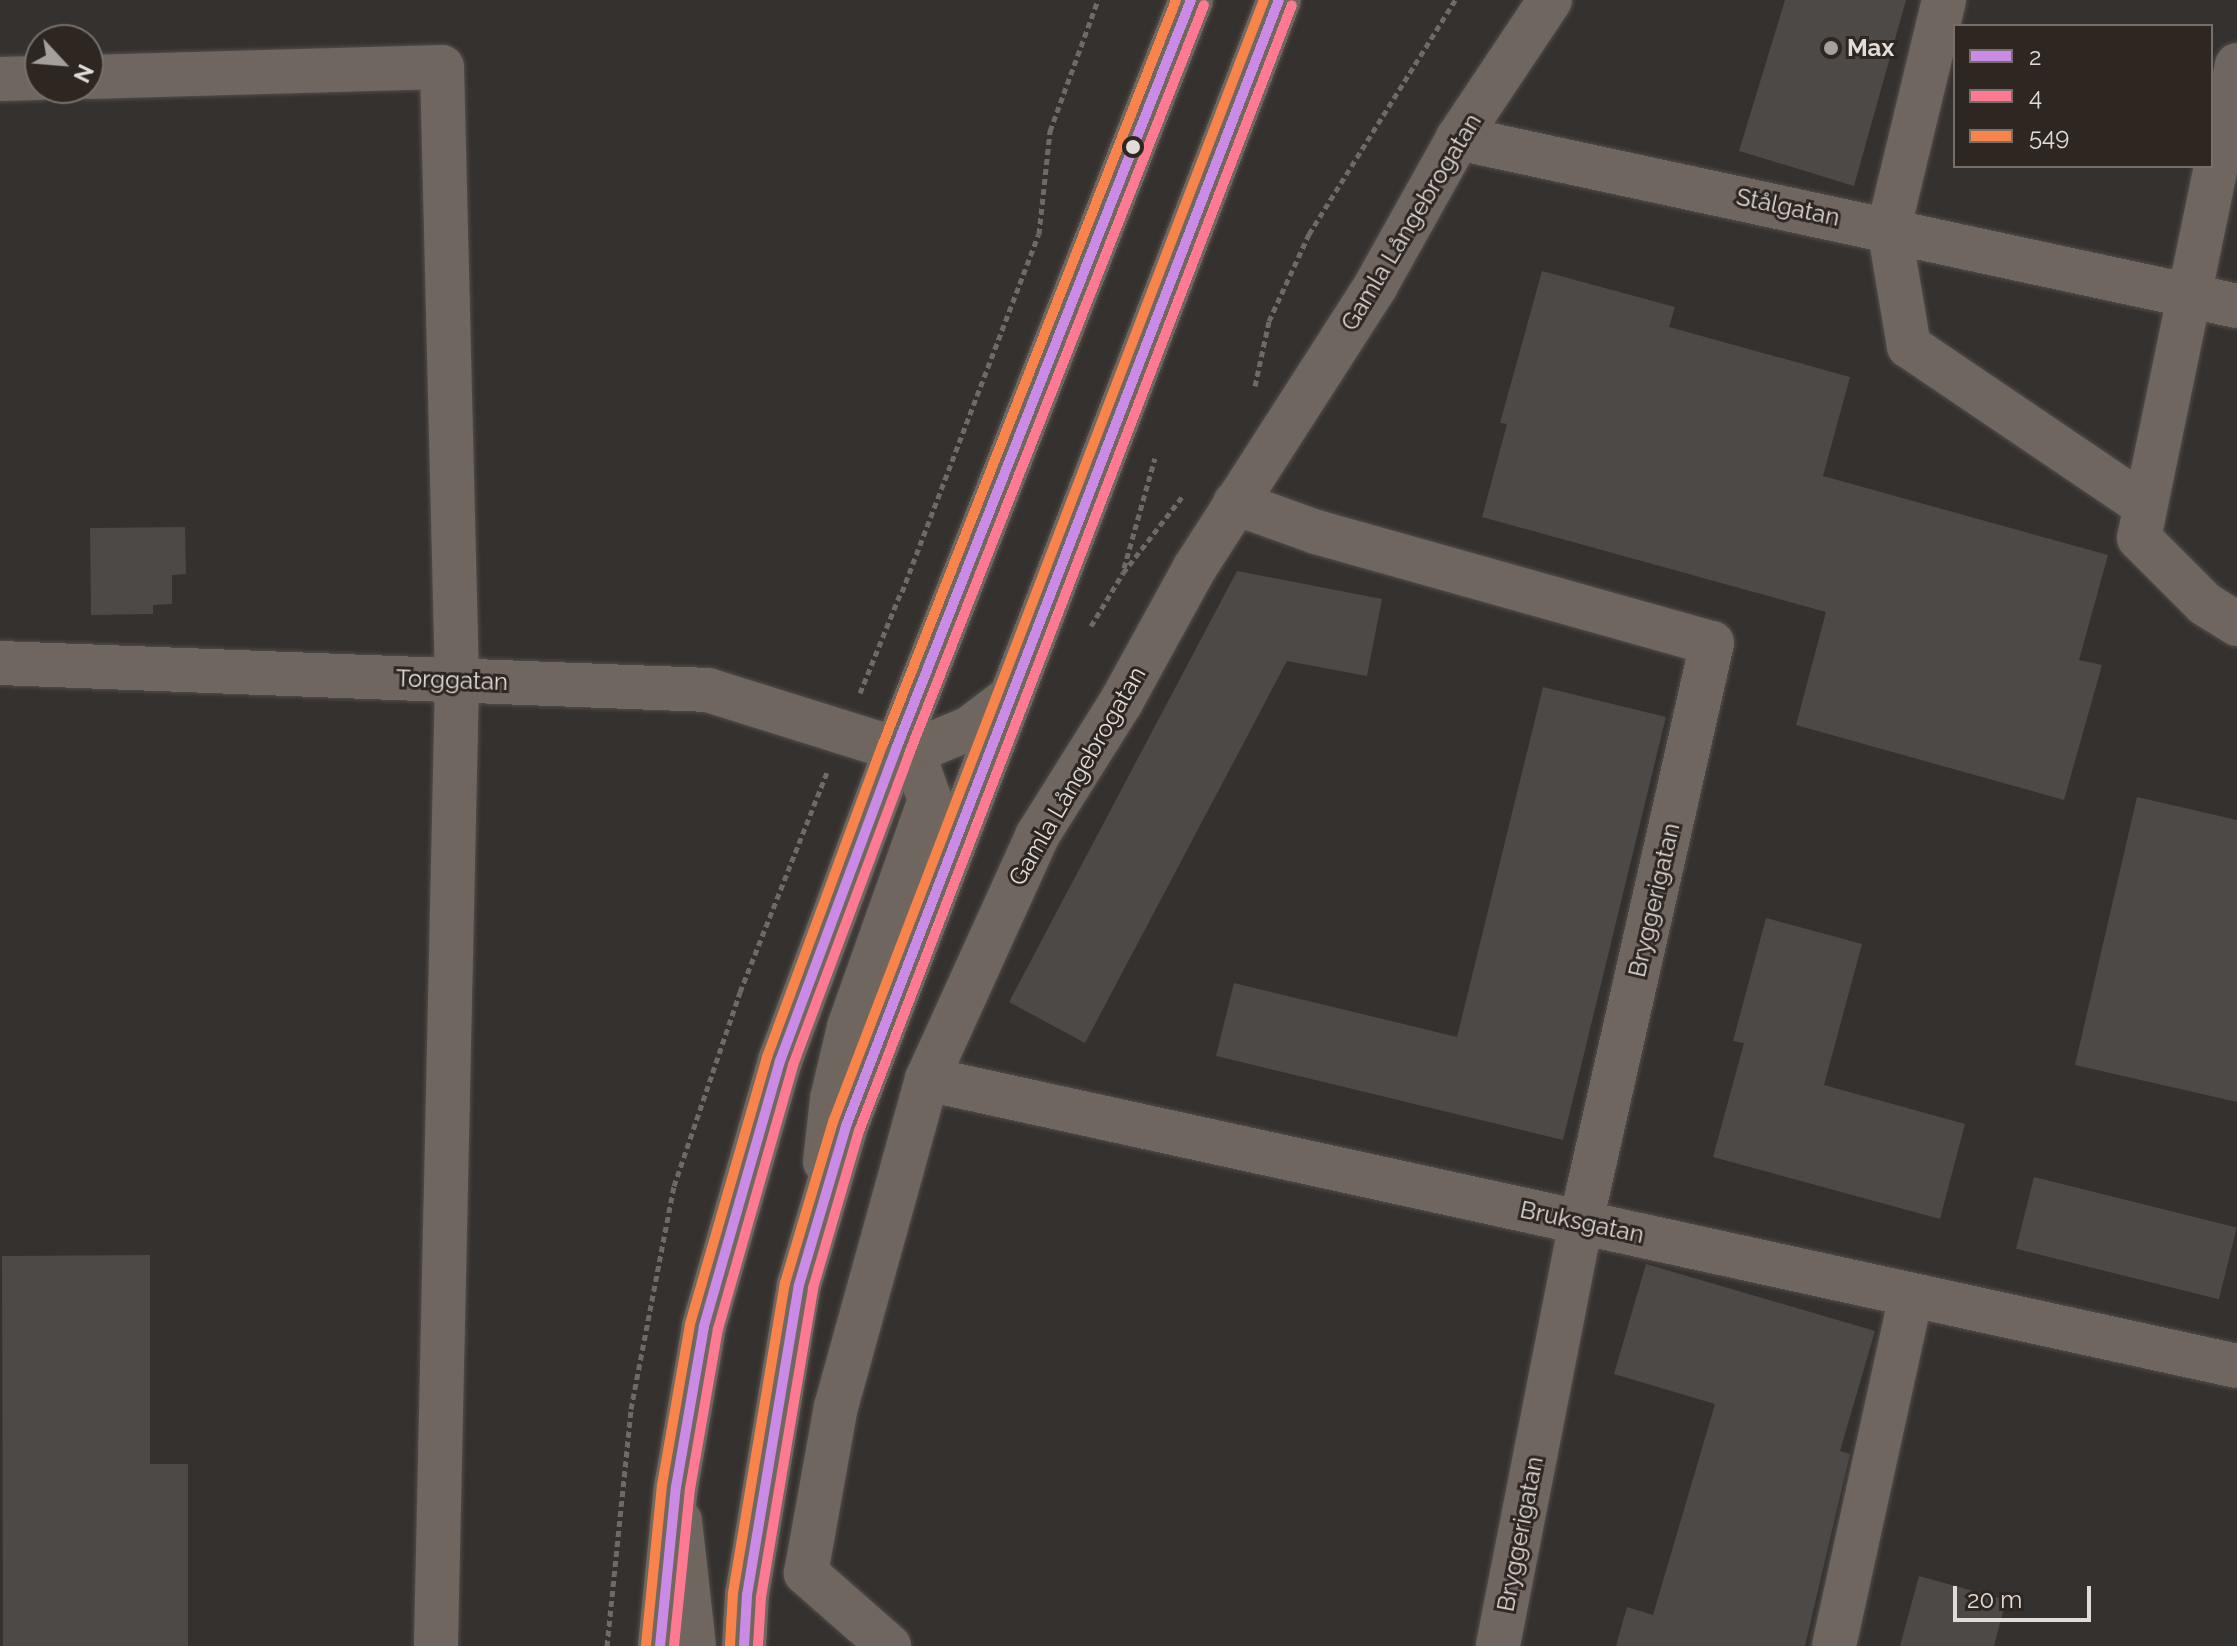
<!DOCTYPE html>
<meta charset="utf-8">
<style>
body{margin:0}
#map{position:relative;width:2237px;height:1646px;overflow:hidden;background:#35312e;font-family:Raleway,sans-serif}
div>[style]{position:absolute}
.building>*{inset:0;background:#4d4947;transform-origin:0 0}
.path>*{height:5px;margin-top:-2.5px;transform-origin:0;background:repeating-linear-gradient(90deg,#706965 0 6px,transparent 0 10px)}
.roads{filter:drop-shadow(0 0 2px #504c4a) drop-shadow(0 0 2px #504c4a)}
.minor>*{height:44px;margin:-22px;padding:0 22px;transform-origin:22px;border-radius:22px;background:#6f665f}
.major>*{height:44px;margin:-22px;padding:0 22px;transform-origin:22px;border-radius:22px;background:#70675e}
.bus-1>*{height:10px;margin:-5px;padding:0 5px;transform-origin:5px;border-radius:5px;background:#ca8be6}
.bus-2>*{height:10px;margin:-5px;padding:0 5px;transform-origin:5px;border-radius:5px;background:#fe7a93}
.bus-3>*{height:10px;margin:-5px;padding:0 5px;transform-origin:5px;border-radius:5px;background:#f8844c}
.dots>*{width:22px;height:22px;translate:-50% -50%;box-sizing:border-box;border:4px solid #2e2621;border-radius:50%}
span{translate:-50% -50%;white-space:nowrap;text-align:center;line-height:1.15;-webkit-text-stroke:6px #2e2621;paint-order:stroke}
.poi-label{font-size:24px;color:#e1dcd8;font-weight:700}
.left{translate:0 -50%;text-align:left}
.street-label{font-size:24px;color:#e1dcd8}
.legend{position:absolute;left:1953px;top:24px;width:260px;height:144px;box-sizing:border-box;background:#2e2621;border:2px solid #766f6a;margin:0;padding:10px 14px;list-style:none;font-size:24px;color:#e1dcd8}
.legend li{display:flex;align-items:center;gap:16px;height:40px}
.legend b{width:40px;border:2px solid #766f6a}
.north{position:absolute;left:24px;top:24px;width:80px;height:80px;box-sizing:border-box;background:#2e2621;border:2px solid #766f6a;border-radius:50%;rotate:116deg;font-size:22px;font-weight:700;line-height:32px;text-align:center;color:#e1dcd8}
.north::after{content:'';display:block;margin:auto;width:28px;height:36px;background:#a5a09c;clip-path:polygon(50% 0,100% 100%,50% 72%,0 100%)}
.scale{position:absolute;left:1953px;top:1586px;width:138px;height:36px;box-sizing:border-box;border:4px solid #e1dcd8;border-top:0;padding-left:10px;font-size:24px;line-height:28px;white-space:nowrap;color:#e1dcd8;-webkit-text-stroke:6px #2e2621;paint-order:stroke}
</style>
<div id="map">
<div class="building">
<div style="clip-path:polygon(1785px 0,1906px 0,1854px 186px,1739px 151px)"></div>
<div style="clip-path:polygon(1542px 271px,1675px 307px,1669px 327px,1850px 377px,1823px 476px,2108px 555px,2079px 660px,2102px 665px,2064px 800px,1796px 725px,1826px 612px,1482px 517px,1507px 424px,1500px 423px)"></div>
<div style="clip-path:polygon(185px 527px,186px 574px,172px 575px,172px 604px,153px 605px,153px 614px,91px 615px,90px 528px)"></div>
<div style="clip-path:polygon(1237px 571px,1382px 599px,1367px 676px,1287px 661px,1085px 1043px,1009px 1002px)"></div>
<div style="clip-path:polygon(1543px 687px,1666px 717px,1563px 1140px,1216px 1056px,1234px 983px,1457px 1037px)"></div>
<div style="clip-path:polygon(2137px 797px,2237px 820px,2237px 1102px,2075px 1065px)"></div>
<div style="clip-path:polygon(1766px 918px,1862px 944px,1824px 1085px,1965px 1124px,1940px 1219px,1713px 1157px,1744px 1043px,1733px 1041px)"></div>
<div style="left:2034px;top:1177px;width:209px;height:74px;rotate:14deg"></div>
<div style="clip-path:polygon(150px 1255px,150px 1464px,188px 1464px,188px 1646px,3px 1646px,2px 1256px)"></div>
<div style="clip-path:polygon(1646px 1264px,1875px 1331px,1840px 1451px,1850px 1454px,1805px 1646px,1616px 1646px,1627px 1607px,1653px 1615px,1715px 1404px,1614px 1374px)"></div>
<div style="clip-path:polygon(1919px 1576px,2006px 1600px,1994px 1646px,1900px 1646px)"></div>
</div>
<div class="path">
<div style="left:1255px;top:386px;width:66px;rotate:-77.8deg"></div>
<div style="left:1269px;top:321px;width:96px;rotate:-65.3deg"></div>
<div style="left:1309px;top:234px;width:276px;rotate:-58deg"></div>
<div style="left:1124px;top:568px;width:114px;rotate:-74.3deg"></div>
<div style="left:902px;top:592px;width:383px;rotate:-69.1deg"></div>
<div style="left:1039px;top:234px;width:104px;rotate:-83.9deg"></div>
<div style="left:1050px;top:131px;width:140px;rotate:-69.9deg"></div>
<div style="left:1091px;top:626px;width:62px;rotate:-58.9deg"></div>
<div style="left:1123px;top:573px;width:96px;rotate:-52.2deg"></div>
<div style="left:860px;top:693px;width:109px;rotate:-67.9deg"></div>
<div style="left:607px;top:1646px;width:238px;rotate:-84.2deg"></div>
<div style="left:631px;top:1409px;width:227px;rotate:-79.1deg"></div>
<div style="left:674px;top:1186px;width:205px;rotate:-71.2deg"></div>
<div style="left:740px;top:992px;width:237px;rotate:-68.4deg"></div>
</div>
<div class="roads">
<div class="minor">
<div style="left:1944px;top:0;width:235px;rotate:103.6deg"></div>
<div style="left:1889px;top:228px;width:120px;rotate:80.4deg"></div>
<div style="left:1909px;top:346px;width:285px;rotate:34.1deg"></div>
<div style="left:2237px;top:65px;width:483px;rotate:101.7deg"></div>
<div style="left:2139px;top:538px;width:93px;rotate:45deg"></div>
<div style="left:2205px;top:604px;width:38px;rotate:32deg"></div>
<div style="left:88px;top:77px;width:354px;rotate:-1.6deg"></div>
<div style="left:442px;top:67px;width:613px;rotate:88.6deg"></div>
<div style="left:457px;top:680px;width:966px;rotate:91.25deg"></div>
<div style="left:0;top:79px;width:40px;rotate:-1.4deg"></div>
<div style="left:1458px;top:138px;width:797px;rotate:12.17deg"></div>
<div style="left:1235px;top:503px;width:86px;rotate:19.7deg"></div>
<div style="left:1316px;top:532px;width:411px;rotate:15.7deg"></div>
<div style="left:1712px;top:643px;width:594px;rotate:102.75deg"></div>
<div style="left:1581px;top:1222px;width:432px;rotate:101.1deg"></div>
<div style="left:0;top:663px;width:709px;rotate:2.18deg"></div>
<div style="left:708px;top:690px;width:197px;rotate:17.4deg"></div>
<div style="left:927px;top:1079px;width:1341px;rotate:12.36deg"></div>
<div style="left:825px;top:1162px;width:63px;rotate:-83.7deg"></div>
<div style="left:832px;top:1099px;width:74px;rotate:-76.7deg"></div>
<div style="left:849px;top:1027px;width:241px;rotate:-70.4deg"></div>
<div style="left:930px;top:800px;width:30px;rotate:-110deg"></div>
<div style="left:920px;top:772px;width:33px;rotate:-136deg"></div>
<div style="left:896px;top:749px;width:36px;rotate:-8deg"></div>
<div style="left:932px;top:744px;width:41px;rotate:-22.8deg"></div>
<div style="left:970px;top:728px;width:48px;rotate:-37.3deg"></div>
<div style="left:680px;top:1521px;width:126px;rotate:83.6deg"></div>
<div style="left:889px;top:1646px;width:111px;rotate:-138.7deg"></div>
<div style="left:806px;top:1573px;width:169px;rotate:-79.8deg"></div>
<div style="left:836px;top:1407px;width:340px;rotate:-74.5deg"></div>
<div style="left:927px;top:1079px;width:267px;rotate:-65.6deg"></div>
<div style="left:1037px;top:836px;width:158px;rotate:-57.9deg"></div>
<div style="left:1121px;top:702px;width:152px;rotate:-61.2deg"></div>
<div style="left:1194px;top:569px;width:337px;rotate:-57.3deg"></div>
<div style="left:1376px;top:285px;width:168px;rotate:-60.8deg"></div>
<div style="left:1458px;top:138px;width:166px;rotate:-56.3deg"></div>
<div style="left:1834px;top:1646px;width:359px;rotate:-77.6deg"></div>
</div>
<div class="major">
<div style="left:660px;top:1646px;width:160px;rotate:-84.3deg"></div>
<div style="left:676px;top:1487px;width:163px;rotate:-80.1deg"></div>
<div style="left:704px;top:1326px;width:276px;rotate:-74deg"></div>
<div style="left:780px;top:1061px;width:333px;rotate:-69.6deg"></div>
<div style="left:896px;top:749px;width:805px;rotate:-68.5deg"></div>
<div style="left:744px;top:1646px;width:51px;rotate:-86.6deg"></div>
<div style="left:747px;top:1595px;width:314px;rotate:-80.5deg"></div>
<div style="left:799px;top:1285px;width:166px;rotate:-73.5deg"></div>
<div style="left:846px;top:1126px;width:1206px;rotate:-68.97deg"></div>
</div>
</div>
<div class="bus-1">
<div style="left:660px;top:1646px;width:160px;rotate:-84.3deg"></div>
<div style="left:676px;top:1487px;width:163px;rotate:-80.1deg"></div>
<div style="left:704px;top:1326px;width:276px;rotate:-74deg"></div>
<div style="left:780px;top:1061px;width:333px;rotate:-69.6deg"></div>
<div style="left:896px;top:749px;width:805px;rotate:-68.5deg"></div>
<div style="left:744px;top:1646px;width:51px;rotate:-86.6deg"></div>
<div style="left:747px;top:1595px;width:314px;rotate:-80.5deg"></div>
<div style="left:799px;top:1285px;width:166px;rotate:-73.5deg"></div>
<div style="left:846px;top:1126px;width:1206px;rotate:-68.97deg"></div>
</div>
<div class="bus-2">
<div style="left:674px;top:1646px;width:158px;rotate:-84.2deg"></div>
<div style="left:690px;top:1489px;width:162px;rotate:-80.1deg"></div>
<div style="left:718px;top:1329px;width:274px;rotate:-74.1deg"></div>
<div style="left:793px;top:1065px;width:332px;rotate:-69.5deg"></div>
<div style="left:909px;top:754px;width:805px;rotate:-68.5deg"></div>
<div style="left:758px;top:1646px;width:49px;rotate:-86.5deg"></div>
<div style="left:761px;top:1597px;width:313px;rotate:-80.4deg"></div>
<div style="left:813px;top:1288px;width:164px;rotate:-73.7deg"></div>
<div style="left:859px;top:1131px;width:1206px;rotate:-68.97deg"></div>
</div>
<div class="bus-3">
<div style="left:646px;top:1645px;width:161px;rotate:-84.3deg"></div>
<div style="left:662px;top:1485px;width:163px;rotate:-80.1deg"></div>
<div style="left:690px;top:1324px;width:278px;rotate:-73.9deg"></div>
<div style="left:767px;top:1057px;width:334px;rotate:-69.7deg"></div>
<div style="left:883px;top:744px;width:800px;rotate:-68.5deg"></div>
<div style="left:730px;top:1645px;width:52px;rotate:-86.7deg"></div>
<div style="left:733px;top:1593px;width:314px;rotate:-80.5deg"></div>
<div style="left:785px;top:1283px;width:168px;rotate:-73.4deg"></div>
<div style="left:833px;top:1122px;width:1202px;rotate:-68.99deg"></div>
</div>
<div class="dots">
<div style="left:1831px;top:48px;background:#a5a09c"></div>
<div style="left:1133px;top:147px;background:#e1dcd8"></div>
</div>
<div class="poi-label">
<span class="left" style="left:1847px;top:48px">Max</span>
</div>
<div class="street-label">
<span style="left:1788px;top:207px;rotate:12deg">Stålgatan</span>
<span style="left:1411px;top:222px;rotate:-59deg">Gamla Långebrogatan</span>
<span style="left:452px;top:680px;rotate:2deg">Torggatan</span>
<span style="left:1077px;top:776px;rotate:-60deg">Gamla Långebrogatan</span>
<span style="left:1654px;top:900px;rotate:-77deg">Bryggerigatan</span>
<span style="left:1582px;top:1222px;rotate:12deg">Bruksgatan</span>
<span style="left:1520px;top:1534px;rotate:-79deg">Bryggerigatan</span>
</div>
<ul class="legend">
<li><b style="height:10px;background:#ca8be6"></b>2</li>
<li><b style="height:10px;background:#fe7a93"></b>4</li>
<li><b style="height:10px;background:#f8844c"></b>549</li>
</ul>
<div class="north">N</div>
<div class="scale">20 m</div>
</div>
